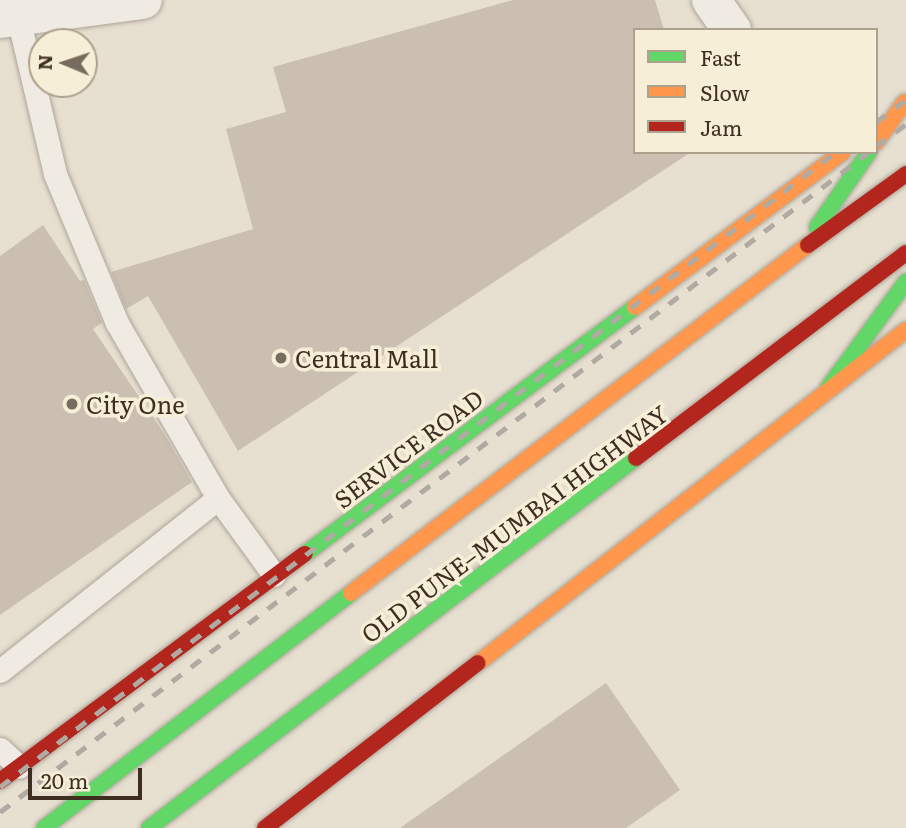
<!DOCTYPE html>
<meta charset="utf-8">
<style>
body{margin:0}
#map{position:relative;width:906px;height:828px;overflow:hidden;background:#e7e0d1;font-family:Literata,serif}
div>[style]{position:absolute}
.building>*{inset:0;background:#cbbfb2}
.roads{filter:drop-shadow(0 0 2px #ada599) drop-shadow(0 0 2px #ada599)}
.lane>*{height:23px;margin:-11.5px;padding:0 11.5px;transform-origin:11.5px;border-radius:11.5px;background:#efebe3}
.street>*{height:38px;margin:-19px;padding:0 19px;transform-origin:19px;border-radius:19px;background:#efebe3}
.fast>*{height:16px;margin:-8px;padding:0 8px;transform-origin:8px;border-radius:8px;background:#63d668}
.slow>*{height:16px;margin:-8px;padding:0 8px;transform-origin:8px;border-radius:8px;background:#ff974d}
.jam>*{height:16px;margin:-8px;padding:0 8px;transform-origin:8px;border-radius:8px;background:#b3261e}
.rail>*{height:5px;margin-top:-2.5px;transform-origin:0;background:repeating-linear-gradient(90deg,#afaaa2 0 12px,transparent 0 24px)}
.dots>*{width:19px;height:19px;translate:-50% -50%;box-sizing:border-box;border:4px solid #f7eed8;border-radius:50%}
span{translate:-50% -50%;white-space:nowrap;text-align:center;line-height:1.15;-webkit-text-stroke:7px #f7eed8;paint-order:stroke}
.poi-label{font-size:24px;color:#3d2e20}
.left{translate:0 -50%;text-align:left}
.street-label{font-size:24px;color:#3d2e20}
.legend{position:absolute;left:633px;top:28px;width:245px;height:126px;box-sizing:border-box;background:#f7eed8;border:2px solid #ada18e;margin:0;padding:9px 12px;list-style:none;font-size:21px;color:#3d2e20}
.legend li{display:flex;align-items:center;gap:14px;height:35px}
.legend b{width:35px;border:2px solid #ada18e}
.north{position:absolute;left:28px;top:28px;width:70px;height:70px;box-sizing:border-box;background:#f7eed8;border:2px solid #ada18e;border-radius:50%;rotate:272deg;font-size:19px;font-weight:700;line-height:28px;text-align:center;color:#3d2e20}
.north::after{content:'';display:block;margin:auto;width:24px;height:32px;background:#786c5e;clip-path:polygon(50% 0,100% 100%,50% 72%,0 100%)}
.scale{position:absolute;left:28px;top:768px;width:114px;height:32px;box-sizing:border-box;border:4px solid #3d2e20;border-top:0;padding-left:9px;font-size:21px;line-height:24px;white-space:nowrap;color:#3d2e20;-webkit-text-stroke:5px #f7eed8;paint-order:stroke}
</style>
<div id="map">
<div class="building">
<div style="clip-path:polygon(513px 0,655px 0,664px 30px,635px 30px,635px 152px,691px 152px,238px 451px,148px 296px,126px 309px,111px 272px,253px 229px,226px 129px,286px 112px,273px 67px)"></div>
<div style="clip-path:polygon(43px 225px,80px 281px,84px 280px,102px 323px,93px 329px,165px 435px,192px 482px,0 615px,0 256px)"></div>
<div style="clip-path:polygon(606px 683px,680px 790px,626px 828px,400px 828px)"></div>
</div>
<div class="roads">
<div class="lane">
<div style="left:18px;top:17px;width:161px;rotate:76.7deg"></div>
<div style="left:55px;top:174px;width:161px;rotate:67.4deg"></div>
<div style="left:117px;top:323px;width:202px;rotate:60deg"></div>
<div style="left:0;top:671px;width:278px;rotate:-38.4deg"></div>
<div style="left:218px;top:498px;width:95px;rotate:54deg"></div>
<div style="left:0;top:749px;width:26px;rotate:43deg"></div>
</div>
<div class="street">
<div style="left:711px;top:0;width:37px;rotate:55deg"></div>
<div style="left:0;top:19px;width:144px;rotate:-7.6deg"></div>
</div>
<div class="fast">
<div style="left:817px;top:227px;width:91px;rotate:-55.3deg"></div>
<div style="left:828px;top:388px;width:132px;rotate:-53.7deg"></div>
<div style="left:305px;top:554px;width:412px;rotate:-36.8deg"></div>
<div style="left:44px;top:828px;width:387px;rotate:-37.4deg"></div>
<div style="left:149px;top:828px;width:612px;rotate:-37.23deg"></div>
</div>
<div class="slow">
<div style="left:876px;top:142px;width:49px;rotate:-54.1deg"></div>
<div style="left:635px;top:307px;width:259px;rotate:-36.7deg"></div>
<div style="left:351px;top:593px;width:574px;rotate:-37.29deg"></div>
<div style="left:478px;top:663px;width:542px;rotate:-37.88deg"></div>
</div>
<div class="jam">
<div style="left:808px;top:245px;width:121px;rotate:-35.9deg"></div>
<div style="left:636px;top:458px;width:339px;rotate:-37.2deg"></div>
<div style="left:0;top:781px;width:380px;rotate:-36.7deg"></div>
<div style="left:265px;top:828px;width:269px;rotate:-37.8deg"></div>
</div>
</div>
<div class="rail">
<div style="left:876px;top:122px;width:38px;rotate:-37deg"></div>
<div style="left:876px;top:146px;width:37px;rotate:-36deg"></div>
<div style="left:0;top:787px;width:1050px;rotate:-37.22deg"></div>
<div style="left:0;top:812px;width:1091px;rotate:-37.22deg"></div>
</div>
<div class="dots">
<div style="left:281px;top:358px;background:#786c5e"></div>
<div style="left:72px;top:404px;background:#786c5e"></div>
</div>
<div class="poi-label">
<span class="left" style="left:295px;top:358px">Central Mall</span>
<span class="left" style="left:86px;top:404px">City One</span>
</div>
<div class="street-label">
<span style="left:408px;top:448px;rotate:-37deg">SERVICE ROAD</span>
<span style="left:514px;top:523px;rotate:-37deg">OLD PUNE–MUMBAI HIGHWAY</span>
</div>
<ul class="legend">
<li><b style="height:9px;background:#63d668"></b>Fast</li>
<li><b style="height:9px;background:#ff974d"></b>Slow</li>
<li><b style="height:9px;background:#b3261e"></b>Jam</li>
</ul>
<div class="north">N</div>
<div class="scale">20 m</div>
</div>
